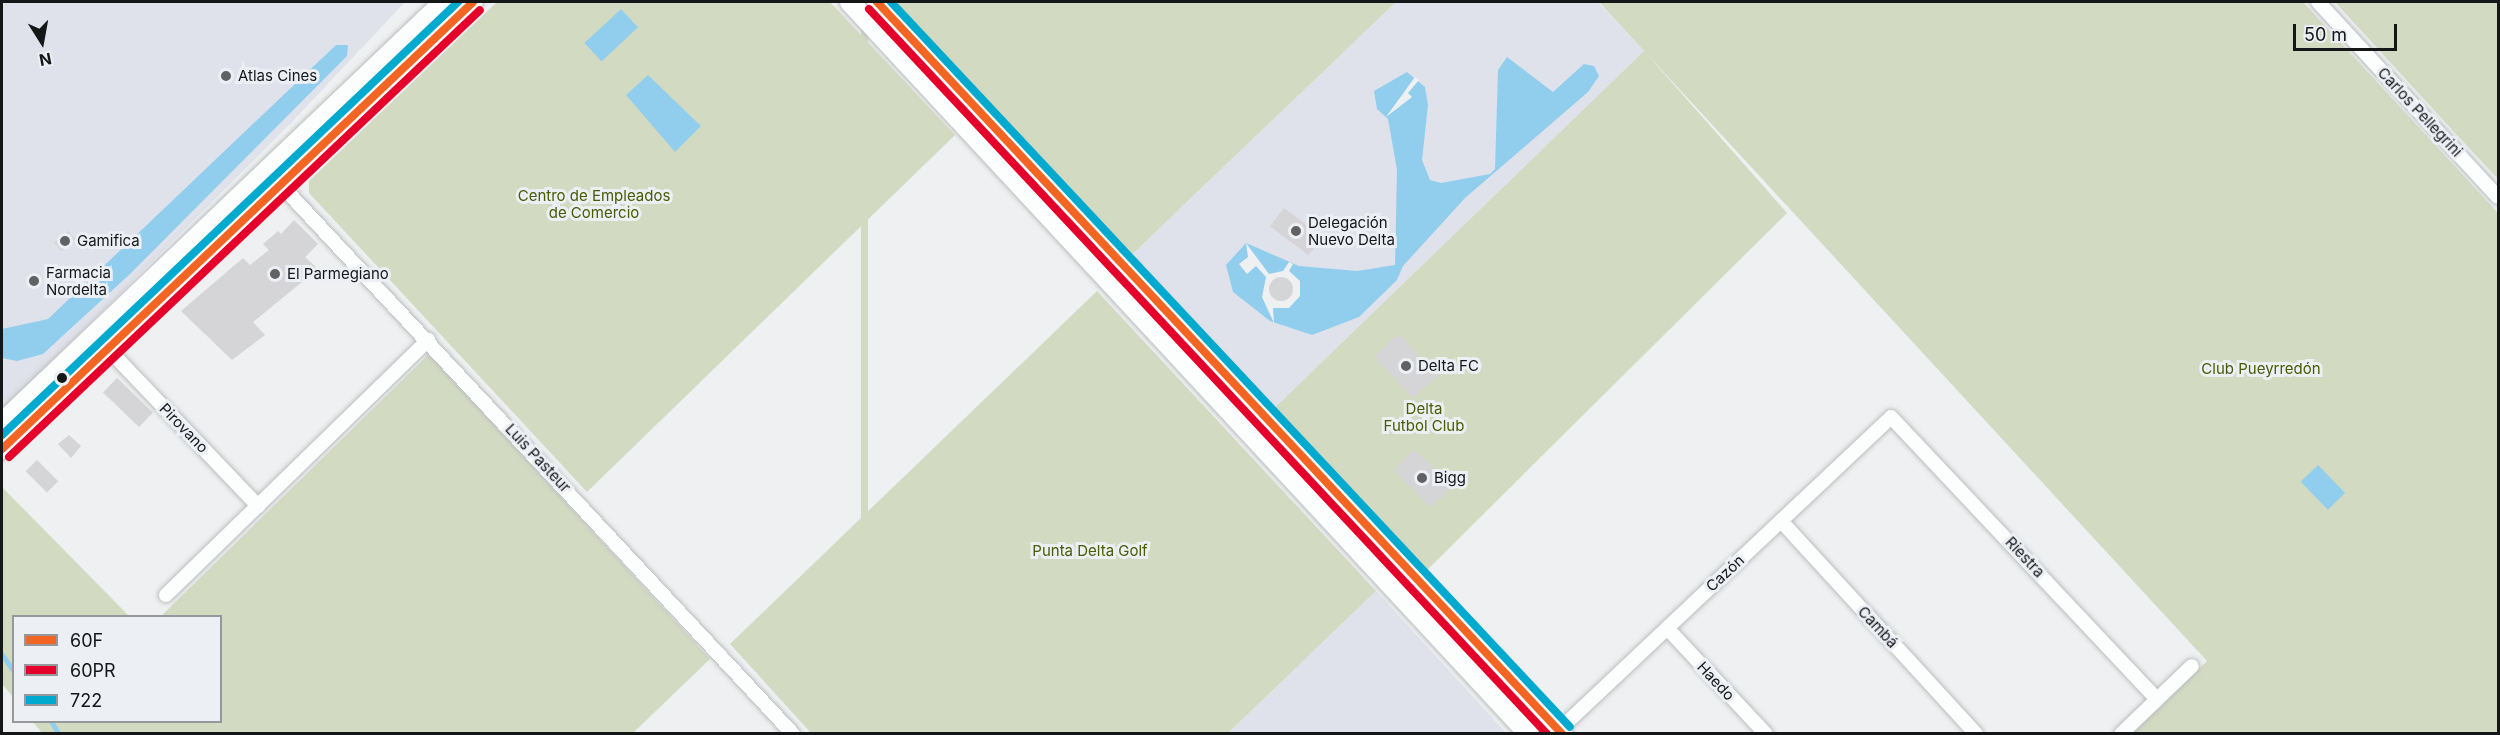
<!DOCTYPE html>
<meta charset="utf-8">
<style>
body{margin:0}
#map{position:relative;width:2500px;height:735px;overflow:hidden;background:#eef0f2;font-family:Inter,sans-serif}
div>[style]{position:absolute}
.built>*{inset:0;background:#dfe2ea}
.green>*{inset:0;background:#d2dbc2;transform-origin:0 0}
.water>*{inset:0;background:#91ceed;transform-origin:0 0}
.pier>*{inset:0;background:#eef0f2}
.stream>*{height:4.5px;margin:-2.25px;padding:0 2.25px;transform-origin:2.25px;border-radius:2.25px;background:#91ceed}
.building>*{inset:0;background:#d5d4d6;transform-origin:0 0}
.round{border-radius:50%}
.roads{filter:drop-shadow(0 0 2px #bcbdbf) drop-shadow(0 0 2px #bcbdbf)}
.street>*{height:14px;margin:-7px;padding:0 7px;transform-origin:7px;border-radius:7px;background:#fcfdfd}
.secondary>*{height:20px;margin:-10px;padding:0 10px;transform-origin:10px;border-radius:10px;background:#fcfdfd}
.bus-1>*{height:8px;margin:-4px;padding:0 4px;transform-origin:4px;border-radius:4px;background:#f26522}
.bus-2>*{height:8px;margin:-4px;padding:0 4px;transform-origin:4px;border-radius:4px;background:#e4002b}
.bus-3>*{height:8px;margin:-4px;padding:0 4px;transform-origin:4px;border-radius:4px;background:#00a9ce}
.dots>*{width:16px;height:16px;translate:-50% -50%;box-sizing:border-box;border:3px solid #eceff4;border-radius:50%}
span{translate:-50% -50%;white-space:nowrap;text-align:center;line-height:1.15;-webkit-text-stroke:6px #eceff4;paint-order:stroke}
.poi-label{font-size:15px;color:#151618}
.left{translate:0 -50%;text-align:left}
.street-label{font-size:15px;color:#151618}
.park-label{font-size:15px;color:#4a5b00}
.frame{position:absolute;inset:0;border:3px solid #151618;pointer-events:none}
.legend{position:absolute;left:12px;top:615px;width:210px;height:108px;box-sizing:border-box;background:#eceff4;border:2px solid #96989c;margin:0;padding:8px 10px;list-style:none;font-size:18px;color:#151618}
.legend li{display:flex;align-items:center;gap:12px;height:30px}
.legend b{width:30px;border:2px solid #96989c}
.north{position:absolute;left:12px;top:12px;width:60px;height:60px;-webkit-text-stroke:4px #eceff4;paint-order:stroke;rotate:169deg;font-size:16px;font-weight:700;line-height:24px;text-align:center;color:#151618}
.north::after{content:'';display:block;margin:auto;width:21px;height:27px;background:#151618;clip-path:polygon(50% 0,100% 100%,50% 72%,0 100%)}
.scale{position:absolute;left:2293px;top:24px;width:104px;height:27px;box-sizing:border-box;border:3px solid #151618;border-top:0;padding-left:8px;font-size:18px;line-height:21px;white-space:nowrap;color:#151618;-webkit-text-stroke:4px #eceff4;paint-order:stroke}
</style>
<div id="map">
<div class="built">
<div style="clip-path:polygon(2px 2px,405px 2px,291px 123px,2px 411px)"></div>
<div style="clip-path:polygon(1396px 2px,1598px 2px,1644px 51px,1264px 418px,1121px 265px)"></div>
<div style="clip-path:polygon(1376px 591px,1506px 733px,1228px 733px)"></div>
</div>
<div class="green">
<div style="clip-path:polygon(497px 2px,830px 2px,955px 135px,587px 492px,309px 193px,309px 181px)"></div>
<div style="left:861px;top:2px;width:7px;height:997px"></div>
<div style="clip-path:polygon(887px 2px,1396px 2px,1121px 265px)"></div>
<div style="clip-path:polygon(1599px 2px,2303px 2px,2498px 213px,2498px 733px,2133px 733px,2207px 661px,1646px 53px,1787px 213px,1417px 580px,1264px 418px,1644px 51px)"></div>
<div style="clip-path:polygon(2335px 2px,2498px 2px,2498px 179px,2455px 133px)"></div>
<div style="clip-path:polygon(1097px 291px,1376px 591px,1228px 733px,811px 733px,730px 644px)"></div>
<div style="clip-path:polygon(429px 354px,710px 659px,633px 733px,42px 733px,33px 722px,220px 722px,220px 616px,161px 616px)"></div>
<div style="clip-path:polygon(2px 487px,129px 616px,14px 616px,13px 697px,2px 684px)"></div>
</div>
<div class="water">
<div style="left:621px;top:9px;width:25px;height:50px;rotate:47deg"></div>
<div style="clip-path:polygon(336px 45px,348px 45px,347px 56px,130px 274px,43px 354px,17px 361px,2px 358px,2px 329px,48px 319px)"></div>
<div style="clip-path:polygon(1507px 57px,1553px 92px,1584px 64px,1594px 66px,1599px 76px,1588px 92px,1465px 198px,1403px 266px,1397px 280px,1359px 317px,1312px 335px,1270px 321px,1233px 292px,1226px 265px,1246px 243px,1299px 266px,1357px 271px,1395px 265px,1397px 170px,1388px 119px,1377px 109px,1374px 91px,1407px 72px,1425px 87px,1428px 105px,1422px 160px,1430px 180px,1441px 183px,1490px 174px,1495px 169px,1498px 70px)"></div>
<div style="clip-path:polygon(648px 75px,701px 126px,675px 152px,626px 95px)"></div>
<div style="left:2318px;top:465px;width:39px;height:24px;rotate:46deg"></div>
</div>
<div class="pier">
<div style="clip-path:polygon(1415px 77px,1419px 80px,1408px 93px,1412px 97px,1386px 117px)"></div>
<div style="clip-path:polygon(1246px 243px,1269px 274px,1283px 271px,1289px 262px,1293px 264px,1289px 271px,1300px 281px,1300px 296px,1289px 308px,1273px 308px,1274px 323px,1262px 297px,1266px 277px,1256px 266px,1247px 274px,1239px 264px,1248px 257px)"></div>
</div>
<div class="stream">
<div style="left:2px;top:654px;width:21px;rotate:55deg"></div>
<div style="left:52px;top:722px;width:14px;rotate:60deg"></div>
</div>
<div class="building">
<div style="left:1284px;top:208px;width:48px;height:23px;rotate:37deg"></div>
<div style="clip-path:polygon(294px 220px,318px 244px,305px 257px,318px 269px,253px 322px,265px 335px,232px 360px,181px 311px,243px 258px,250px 265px,269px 250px,263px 244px,278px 231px,281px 234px)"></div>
<div style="left:68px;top:231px;width:11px;height:18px;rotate:49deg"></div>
<div class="round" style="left:1269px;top:277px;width:24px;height:24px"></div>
<div style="left:1399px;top:334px;width:57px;height:33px;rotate:48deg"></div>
<div style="left:117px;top:378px;width:50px;height:20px;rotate:44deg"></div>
<div style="clip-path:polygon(69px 435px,81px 446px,71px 458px,58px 444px)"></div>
<div style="left:1414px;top:449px;width:53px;height:30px;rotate:44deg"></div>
<div style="left:37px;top:460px;width:30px;height:16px;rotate:45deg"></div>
</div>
<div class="roads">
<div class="street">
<div style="left:2318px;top:2px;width:265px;rotate:47.3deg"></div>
<div style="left:281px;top:185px;width:751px;rotate:47deg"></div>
<div style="left:109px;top:350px;width:216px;rotate:46.3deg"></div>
<div style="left:1781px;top:521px;width:289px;rotate:47.5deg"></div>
<div style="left:166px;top:595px;width:366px;rotate:-44.2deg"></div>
<div style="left:1667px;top:628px;width:145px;rotate:47deg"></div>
<div style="left:1559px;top:730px;width:456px;rotate:-43.3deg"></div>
<div style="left:1891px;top:417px;width:388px;rotate:46.7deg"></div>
<div style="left:2121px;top:734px;width:98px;rotate:-43.8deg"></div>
</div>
<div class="secondary">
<div style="left:850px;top:2px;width:998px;rotate:47.15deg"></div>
<div style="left:877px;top:2px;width:1003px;rotate:46.9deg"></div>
<div style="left:2px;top:423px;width:610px;rotate:-43.61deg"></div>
<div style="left:2px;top:449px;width:649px;rotate:-43.5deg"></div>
</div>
</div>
<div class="bus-1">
<div style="left:877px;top:2px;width:1003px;rotate:46.9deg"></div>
<div style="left:2px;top:449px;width:649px;rotate:-43.5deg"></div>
</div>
<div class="bus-2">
<div style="left:869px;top:9px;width:993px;rotate:46.92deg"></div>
<div style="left:9px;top:457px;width:649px;rotate:-43.5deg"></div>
</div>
<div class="bus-3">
<div style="left:891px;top:2px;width:993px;rotate:46.88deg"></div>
<div style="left:2px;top:435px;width:629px;rotate:-43.52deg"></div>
</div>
<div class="dots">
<div style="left:226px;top:76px;background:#616264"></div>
<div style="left:1296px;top:231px;background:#616264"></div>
<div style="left:65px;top:241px;background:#616264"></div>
<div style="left:275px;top:274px;background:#616264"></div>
<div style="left:34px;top:281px;background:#616264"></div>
<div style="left:1406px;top:366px;background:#616264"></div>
<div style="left:62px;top:378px;background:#151618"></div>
<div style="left:1422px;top:478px;background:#616264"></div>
</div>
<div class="poi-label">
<span class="left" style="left:238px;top:76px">Atlas Cines</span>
<span class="left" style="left:1308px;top:231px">Delegación<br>Nuevo Delta</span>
<span class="left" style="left:77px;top:241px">Gamifica</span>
<span class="left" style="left:46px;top:281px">Farmacia<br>Nordelta</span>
<span class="left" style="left:287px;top:274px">El Parmegiano</span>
<span class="left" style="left:1418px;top:366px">Delta FC</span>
<span class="left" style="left:1434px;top:478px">Bigg</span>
</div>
<div class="street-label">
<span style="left:2420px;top:112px;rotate:47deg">Carlos Pellegrini</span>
<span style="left:184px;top:428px;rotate:46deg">Pirovano</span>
<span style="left:538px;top:458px;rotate:47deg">Luis Pasteur</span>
<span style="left:2025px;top:557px;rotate:47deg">Riestra</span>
<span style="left:1725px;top:573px;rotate:-43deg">Cazón</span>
<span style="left:1878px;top:627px;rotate:47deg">Cambá</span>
<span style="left:1716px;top:681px;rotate:47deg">Haedo</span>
</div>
<div class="park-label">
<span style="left:594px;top:204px">Centro de Empleados<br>de Comercio</span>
<span style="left:2261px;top:369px">Club Pueyrredón</span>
<span style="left:1424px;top:417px">Delta<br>Futbol Club</span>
<span style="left:1090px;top:551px">Punta Delta Golf</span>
</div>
<div class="frame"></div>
<ul class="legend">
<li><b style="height:8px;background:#f26522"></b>60F</li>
<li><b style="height:8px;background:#e4002b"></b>60PR</li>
<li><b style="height:8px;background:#00a9ce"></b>722</li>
</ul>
<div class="north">N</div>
<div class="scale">50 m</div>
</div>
